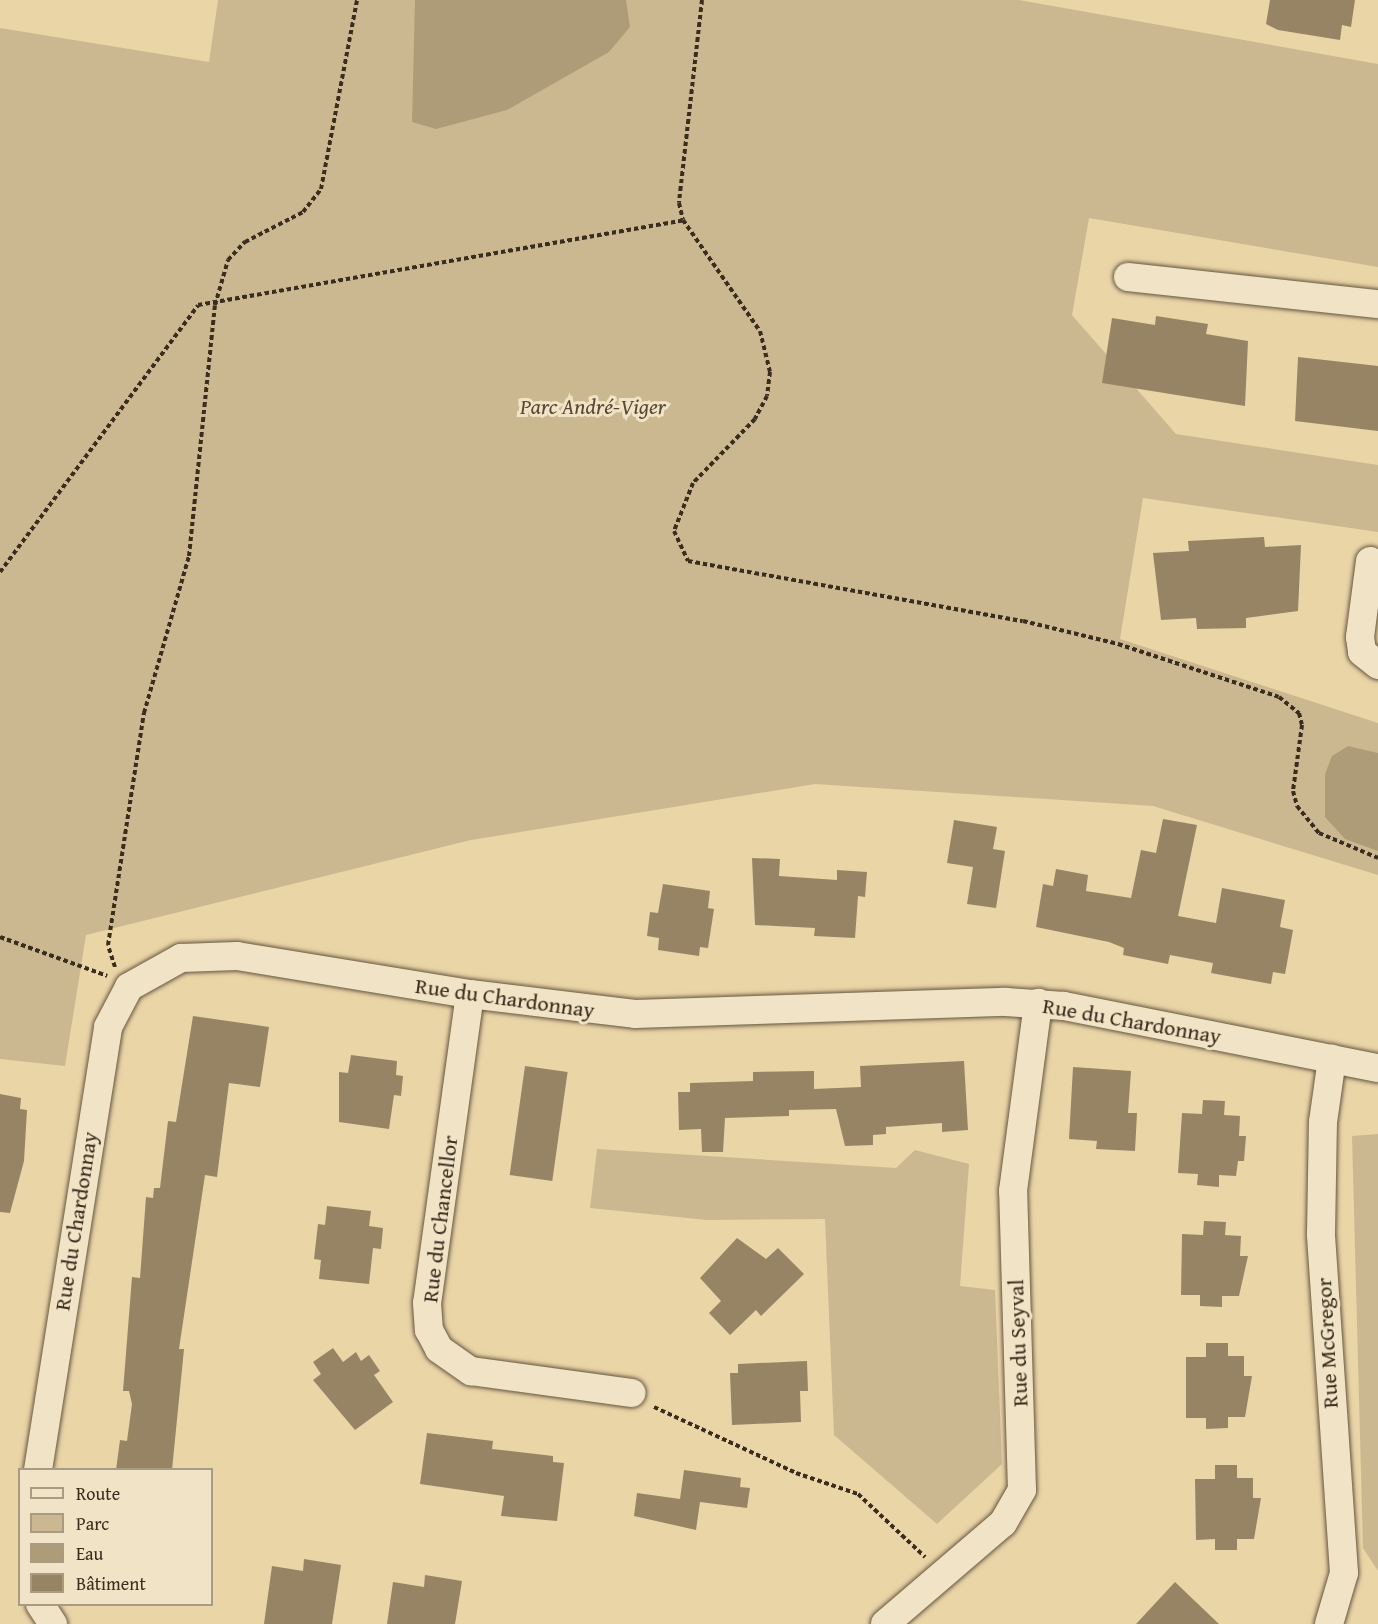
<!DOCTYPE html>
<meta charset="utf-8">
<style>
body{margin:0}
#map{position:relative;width:1378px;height:1624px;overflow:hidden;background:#ead5a7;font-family:"Gentium Book Plus",serif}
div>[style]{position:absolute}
.green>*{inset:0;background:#ccb890}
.water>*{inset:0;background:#ae9c78}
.building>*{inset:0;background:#968465;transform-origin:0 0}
.path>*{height:4px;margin-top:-2px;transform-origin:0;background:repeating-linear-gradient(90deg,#3a2c1e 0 4.5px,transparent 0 7.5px)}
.roads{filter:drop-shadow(0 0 2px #665640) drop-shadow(0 0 2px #665640)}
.minor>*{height:28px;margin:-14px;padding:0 14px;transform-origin:14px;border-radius:14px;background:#f1e4c6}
span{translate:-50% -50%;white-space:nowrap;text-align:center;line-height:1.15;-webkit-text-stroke:6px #f1e4c6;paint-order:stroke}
.park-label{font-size:22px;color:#574835;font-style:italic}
.street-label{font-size:22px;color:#3a2c1e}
.legend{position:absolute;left:18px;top:1468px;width:195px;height:138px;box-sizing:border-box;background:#f1e4c6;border:2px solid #a89a83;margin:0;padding:8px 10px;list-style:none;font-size:18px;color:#3a2c1e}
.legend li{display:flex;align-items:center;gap:12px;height:30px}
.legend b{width:30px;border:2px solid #a89a83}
</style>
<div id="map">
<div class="green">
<div style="clip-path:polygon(218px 0,1019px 0,1378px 64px,1378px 267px,1089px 218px,1072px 315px,1176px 434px,1378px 465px,1378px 532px,1143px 498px,1120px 639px,1378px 723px,1378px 875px,1153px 806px,815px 784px,471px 840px,86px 935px,65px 1066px,0 1059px,0 28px,209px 62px)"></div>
<div style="clip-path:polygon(1378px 1134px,1378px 1571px,1363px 1548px,1352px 1136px)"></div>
<div style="clip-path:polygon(597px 1149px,896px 1168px,915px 1150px,969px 1164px,960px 1286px,995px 1290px,1002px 1464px,937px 1524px,834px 1435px,825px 1219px,707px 1220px,590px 1208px)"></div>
</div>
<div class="water">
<div style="clip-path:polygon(415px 0,626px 0,630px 27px,609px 52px,507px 110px,436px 129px,412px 122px)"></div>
<div style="clip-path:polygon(1348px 746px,1378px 753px,1378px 851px,1345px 839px,1325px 817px,1325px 774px,1332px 756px)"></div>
</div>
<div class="building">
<div style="clip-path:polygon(1270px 0,1355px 0,1351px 27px,1342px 25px,1340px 40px,1278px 30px,1266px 24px)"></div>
<div style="clip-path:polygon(1156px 316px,1208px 324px,1206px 334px,1248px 341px,1245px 406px,1102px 383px,1112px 318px,1155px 325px)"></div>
<div style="clip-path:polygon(1298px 357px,1378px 366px,1378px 431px,1295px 421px)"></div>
<div style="clip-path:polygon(1264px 537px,1265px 547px,1301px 545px,1298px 611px,1246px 618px,1246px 628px,1197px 629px,1196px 618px,1161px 620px,1153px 553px,1189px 551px,1188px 541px)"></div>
<div style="clip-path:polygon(1163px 819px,1197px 825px,1178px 916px,1216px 923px,1222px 888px,1285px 900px,1280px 927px,1293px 930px,1285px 974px,1273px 972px,1271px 984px,1211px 973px,1213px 963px,1170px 955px,1168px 964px,1123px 955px,1124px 948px,1109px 942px,1036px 927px,1043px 884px,1053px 886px,1056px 869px,1088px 875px,1086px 891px,1131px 898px,1141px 850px,1156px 853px)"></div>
<div style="clip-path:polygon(954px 820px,997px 827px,993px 849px,1005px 851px,996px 908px,967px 904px,973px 867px,947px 863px)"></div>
<div style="clip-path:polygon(752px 858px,780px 859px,779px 876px,837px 880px,837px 870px,867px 872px,865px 897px,858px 896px,855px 938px,814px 936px,815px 928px,755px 925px)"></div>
<div style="clip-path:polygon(663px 884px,710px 891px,708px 908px,714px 909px,708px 948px,700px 947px,699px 956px,658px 950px,659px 938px,647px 936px,650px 912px,658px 913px)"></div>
<div style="clip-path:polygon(193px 1016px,269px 1027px,260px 1087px,229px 1083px,217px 1177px,205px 1175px,179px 1349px,184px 1349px,172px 1470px,116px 1470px,120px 1440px,127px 1441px,132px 1404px,129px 1391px,123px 1391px,132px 1277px,140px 1278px,146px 1197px,153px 1198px,154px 1188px,160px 1188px,168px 1121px,176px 1122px)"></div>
<div style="clip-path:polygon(351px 1055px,397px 1061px,396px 1075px,403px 1076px,401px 1096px,394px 1095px,389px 1129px,339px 1122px,339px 1072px,348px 1073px)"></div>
<div style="clip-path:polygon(964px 1061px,968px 1130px,942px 1132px,942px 1123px,886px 1127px,886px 1134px,873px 1135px,873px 1145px,845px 1146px,836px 1109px,789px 1110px,789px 1116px,725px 1118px,723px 1152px,702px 1152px,701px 1129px,679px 1130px,678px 1092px,690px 1092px,690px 1083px,753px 1081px,753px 1072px,814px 1071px,814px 1089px,861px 1087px,860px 1066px)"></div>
<div style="left:525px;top:1066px;width:43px;height:110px;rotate:8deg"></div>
<div style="clip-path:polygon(1073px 1067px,1131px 1071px,1128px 1113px,1137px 1113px,1135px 1151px,1096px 1149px,1097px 1141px,1069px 1139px)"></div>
<div style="clip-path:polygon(0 1094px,21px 1098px,20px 1109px,27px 1110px,24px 1161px,10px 1213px,0 1212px)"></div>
<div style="clip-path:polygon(1203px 1100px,1225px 1101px,1224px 1115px,1240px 1116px,1239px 1136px,1246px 1136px,1244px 1161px,1238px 1161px,1236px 1176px,1219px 1175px,1219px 1187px,1197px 1185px,1198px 1174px,1178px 1173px,1182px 1113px,1202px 1114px)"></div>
<div style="clip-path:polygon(327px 1206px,371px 1211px,369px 1226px,383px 1228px,381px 1249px,373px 1248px,369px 1284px,319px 1279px,321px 1260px,314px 1259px,318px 1224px,325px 1225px)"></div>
<div style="clip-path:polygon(1204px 1221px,1226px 1222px,1225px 1235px,1241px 1236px,1240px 1256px,1248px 1256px,1239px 1296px,1222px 1296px,1222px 1307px,1200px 1306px,1200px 1295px,1181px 1295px,1182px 1234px,1203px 1235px)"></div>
<div style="clip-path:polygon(737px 1238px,766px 1259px,778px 1248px,804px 1274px,761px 1316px,756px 1310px,730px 1335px,709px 1313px,721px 1301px,700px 1278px)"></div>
<div style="clip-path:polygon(1206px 1343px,1228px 1343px,1228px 1356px,1244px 1356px,1244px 1376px,1252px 1376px,1245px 1417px,1228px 1417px,1228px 1428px,1206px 1429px,1206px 1418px,1186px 1418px,1186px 1357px,1206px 1357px)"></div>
<div style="clip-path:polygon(333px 1348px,343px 1362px,356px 1352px,361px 1361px,369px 1355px,380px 1371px,374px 1375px,393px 1402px,355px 1430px,313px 1380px,321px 1374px,313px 1362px)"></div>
<div style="clip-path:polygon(807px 1361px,808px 1391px,800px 1391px,801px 1422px,732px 1425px,730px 1373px,738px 1373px,738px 1364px)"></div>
<div style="clip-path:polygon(427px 1433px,493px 1441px,492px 1449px,553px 1456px,553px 1462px,564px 1463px,557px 1521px,501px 1516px,504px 1496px,420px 1484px)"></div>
<div style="clip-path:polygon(1215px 1465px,1237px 1465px,1237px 1478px,1253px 1478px,1253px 1498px,1261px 1498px,1254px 1539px,1237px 1539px,1237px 1550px,1215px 1550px,1215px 1539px,1196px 1540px,1195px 1479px,1215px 1479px)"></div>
<div style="clip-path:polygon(684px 1470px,741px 1478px,740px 1487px,750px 1488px,747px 1508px,700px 1502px,696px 1530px,634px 1516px,637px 1493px,680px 1499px)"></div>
<div style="clip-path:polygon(304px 1559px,341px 1565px,332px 1624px,264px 1624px,272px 1566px,303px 1571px)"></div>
<div style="clip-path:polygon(425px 1575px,462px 1581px,455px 1624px,387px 1624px,393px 1582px,424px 1587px)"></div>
<div style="clip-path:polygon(1175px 1582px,1219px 1624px,1136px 1624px)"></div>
</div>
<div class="path">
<div style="left:702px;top:0;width:204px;rotate:96.5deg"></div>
<div style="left:679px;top:203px;width:17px;rotate:77deg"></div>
<div style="left:683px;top:220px;width:135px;rotate:55.3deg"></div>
<div style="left:760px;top:331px;width:42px;rotate:76.3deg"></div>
<div style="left:770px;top:372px;width:24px;rotate:97deg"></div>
<div style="left:767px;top:396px;width:26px;rotate:118deg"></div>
<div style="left:755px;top:419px;width:89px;rotate:134.1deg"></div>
<div style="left:693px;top:483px;width:52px;rotate:111.6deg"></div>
<div style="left:674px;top:531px;width:33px;rotate:65deg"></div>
<div style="left:688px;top:561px;width:340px;rotate:10.2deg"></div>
<div style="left:1023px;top:621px;width:98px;rotate:13.6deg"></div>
<div style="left:1118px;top:644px;width:169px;rotate:18.2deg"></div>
<div style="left:1279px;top:697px;width:26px;rotate:39deg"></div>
<div style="left:1299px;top:713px;width:12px;rotate:76deg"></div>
<div style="left:1302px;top:725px;width:67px;rotate:97.8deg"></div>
<div style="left:1293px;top:791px;width:16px;rotate:75deg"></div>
<div style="left:1297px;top:806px;width:35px;rotate:51deg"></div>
<div style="left:1319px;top:833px;width:64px;rotate:23deg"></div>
<div style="left:0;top:572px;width:332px;rotate:-53.4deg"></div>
<div style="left:198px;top:305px;width:492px;rotate:-9.9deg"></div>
<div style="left:0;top:937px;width:114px;rotate:20deg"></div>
<div style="left:115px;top:967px;width:23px;rotate:-108deg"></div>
<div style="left:108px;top:945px;width:235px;rotate:-81.2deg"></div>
<div style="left:144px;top:713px;width:163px;rotate:-74deg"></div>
<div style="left:189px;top:556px;width:252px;rotate:-84.1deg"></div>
<div style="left:215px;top:305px;width:47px;rotate:-73.9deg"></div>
<div style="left:228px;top:260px;width:25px;rotate:-47deg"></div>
<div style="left:245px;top:242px;width:65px;rotate:-27.3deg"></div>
<div style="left:303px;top:212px;width:29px;rotate:-52deg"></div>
<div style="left:321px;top:189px;width:192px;rotate:-79.2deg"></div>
<div style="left:654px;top:1407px;width:157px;rotate:24.9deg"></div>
<div style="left:796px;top:1473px;width:65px;rotate:18.7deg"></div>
<div style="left:858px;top:1494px;width:92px;rotate:43.2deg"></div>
</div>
<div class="roads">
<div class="minor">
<div style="left:1128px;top:277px;width:251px;rotate:6.2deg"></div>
<div style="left:1370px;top:561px;width:77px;rotate:97.5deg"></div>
<div style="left:1360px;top:637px;width:15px;rotate:82deg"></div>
<div style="left:1362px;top:652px;width:21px;rotate:39deg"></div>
<div style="left:470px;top:994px;width:312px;rotate:97.9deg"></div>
<div style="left:427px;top:1303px;width:27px;rotate:86deg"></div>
<div style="left:429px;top:1330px;width:21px;rotate:62deg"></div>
<div style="left:439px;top:1349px;width:39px;rotate:35deg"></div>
<div style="left:471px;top:1371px;width:162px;rotate:7.8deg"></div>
<div style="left:38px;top:1470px;width:448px;rotate:-81deg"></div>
<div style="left:108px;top:1027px;width:45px;rotate:-62.3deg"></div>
<div style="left:129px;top:987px;width:60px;rotate:-29.1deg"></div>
<div style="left:181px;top:958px;width:56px;rotate:-2deg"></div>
<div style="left:237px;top:956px;width:236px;rotate:9.3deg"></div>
<div style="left:470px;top:994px;width:166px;rotate:6.9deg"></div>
<div style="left:635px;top:1014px;width:371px;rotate:-1.9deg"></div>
<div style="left:1006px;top:1002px;width:58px;rotate:3.9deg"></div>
<div style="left:1064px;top:1006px;width:320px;rotate:11.2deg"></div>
<div style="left:40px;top:1604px;width:24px;rotate:57deg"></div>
<div style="left:885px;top:1624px;width:155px;rotate:-40.6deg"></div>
<div style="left:1003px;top:1523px;width:38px;rotate:-60deg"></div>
<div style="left:1022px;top:1490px;width:299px;rotate:-91.7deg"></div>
<div style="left:1013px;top:1191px;width:190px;rotate:-82.4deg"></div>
<div style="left:1329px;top:1624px;width:53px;rotate:-73.6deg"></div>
<div style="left:1344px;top:1573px;width:340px;rotate:-93.9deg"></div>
<div style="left:1321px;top:1234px;width:112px;rotate:-89deg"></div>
<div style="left:1323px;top:1122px;width:64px;rotate:-81.9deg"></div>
</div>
</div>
<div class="park-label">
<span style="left:593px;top:407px">Parc André-Viger</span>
</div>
<div class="street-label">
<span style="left:505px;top:998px;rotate:8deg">Rue du Chardonnay</span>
<span style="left:1132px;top:1021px;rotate:10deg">Rue du Chardonnay</span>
<span style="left:440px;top:1219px;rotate:-83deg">Rue du Chancellor</span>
<span style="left:76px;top:1221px;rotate:-81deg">Rue du Chardonnay</span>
<span style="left:1018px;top:1343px;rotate:-92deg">Rue du Seyval</span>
<span style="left:1327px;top:1343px;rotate:-93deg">Rue McGregor</span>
</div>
<ul class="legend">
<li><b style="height:8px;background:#f1e4c6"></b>Route</li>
<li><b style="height:16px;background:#ccb890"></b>Parc</li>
<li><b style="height:16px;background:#ae9c78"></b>Eau</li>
<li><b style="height:16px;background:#968465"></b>Bâtiment</li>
</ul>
</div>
